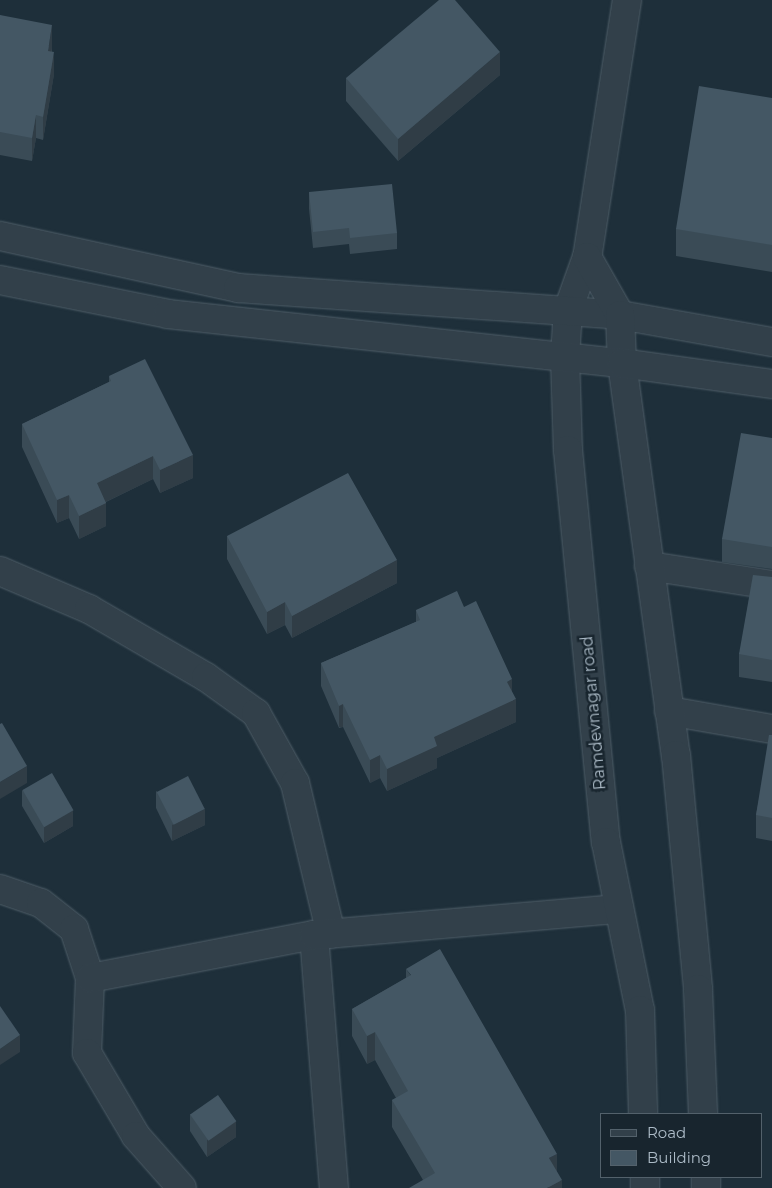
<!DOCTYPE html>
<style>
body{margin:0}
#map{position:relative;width:772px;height:1188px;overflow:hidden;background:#1e2f3a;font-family:Montserrat,sans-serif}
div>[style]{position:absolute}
.roads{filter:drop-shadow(0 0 1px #4f5e68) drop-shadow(0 0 1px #4f5e68)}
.minor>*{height:28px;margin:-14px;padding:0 14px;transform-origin:14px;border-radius:14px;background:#32404a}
.tertiary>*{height:28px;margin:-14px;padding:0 14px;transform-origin:14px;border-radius:14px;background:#32404a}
.wall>*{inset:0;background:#3a4b56}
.shaded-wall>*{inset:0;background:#303d46;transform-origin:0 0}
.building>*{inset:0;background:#445764;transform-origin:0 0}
span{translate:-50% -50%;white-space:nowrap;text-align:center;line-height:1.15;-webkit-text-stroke:5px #18252e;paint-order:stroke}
.street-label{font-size:16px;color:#acbbc7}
.legend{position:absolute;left:600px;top:1113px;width:162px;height:65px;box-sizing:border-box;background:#18252e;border:1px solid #53616b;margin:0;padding:6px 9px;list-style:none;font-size:15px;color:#acbbc7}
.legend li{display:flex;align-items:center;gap:10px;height:25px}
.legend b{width:25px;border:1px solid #53616b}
</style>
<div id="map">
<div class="roads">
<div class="minor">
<div style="left:649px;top:566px;width:124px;rotate:8.8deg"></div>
<div style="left:0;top:571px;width:97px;rotate:23.1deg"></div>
<div style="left:89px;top:609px;width:135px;rotate:30.2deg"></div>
<div style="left:206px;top:677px;width:62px;rotate:35.8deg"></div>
<div style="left:256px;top:713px;width:80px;rotate:60.9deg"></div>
<div style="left:295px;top:783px;width:155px;rotate:76.6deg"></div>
<div style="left:669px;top:711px;width:105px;rotate:9.9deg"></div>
<div style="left:0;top:889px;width:43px;rotate:18.9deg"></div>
<div style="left:41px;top:903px;width:42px;rotate:38.2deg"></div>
<div style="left:74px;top:929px;width:52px;rotate:71.9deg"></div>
<div style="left:90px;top:978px;width:75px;rotate:92.3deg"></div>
<div style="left:87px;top:1053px;width:96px;rotate:59.4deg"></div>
<div style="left:136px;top:1136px;width:69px;rotate:48.5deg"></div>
<div style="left:314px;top:935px;width:254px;rotate:85.5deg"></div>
<div style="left:90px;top:978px;width:228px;rotate:-10.9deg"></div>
<div style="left:314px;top:935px;width:306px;rotate:-4.9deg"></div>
</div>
<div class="tertiary">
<div style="left:627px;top:0;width:260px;rotate:98.8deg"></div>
<div style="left:587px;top:257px;width:56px;rotate:109.7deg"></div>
<div style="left:568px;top:310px;width:47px;rotate:93.7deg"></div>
<div style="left:565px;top:357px;width:93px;rotate:88.2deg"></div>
<div style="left:568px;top:450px;width:394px;rotate:84.5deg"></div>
<div style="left:606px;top:842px;width:171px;rotate:78.6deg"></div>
<div style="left:640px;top:1010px;width:104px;rotate:88.3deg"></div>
<div style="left:0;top:236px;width:244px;rotate:12.3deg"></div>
<div style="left:238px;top:288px;width:383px;rotate:4deg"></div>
<div style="left:620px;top:315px;width:154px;rotate:10.1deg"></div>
<div style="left:587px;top:257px;width:67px;rotate:60.4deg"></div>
<div style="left:620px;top:315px;width:48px;rotate:87.6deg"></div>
<div style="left:622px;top:363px;width:396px;rotate:82.2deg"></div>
<div style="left:676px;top:755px;width:235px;rotate:84.6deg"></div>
<div style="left:698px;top:989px;width:125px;rotate:87.7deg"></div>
<div style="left:0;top:280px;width:171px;rotate:11.4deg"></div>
<div style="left:168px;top:314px;width:457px;rotate:6.2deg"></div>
<div style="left:622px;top:363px;width:151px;rotate:8deg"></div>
<div style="left:645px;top:1177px;width:11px;rotate:90deg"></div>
<div style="left:706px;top:1177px;width:11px;rotate:90deg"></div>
</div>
</div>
<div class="wall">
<div style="clip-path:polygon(0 15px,52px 48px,52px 51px,54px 74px,43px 140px,36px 138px,32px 161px,0 155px)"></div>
<div style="clip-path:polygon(500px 75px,398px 161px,346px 101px,346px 78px)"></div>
<div style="clip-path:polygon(772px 98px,772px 272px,676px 256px,676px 229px)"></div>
<div style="clip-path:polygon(309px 192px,397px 233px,397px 249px,350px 254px,349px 244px,313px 248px,309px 209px)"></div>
<div style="clip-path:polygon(109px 376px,193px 478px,160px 493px,153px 479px,106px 502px,106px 526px,79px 539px,69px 518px,57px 523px,22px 447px,22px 424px,109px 382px)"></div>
<div style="clip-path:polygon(772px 438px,772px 569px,722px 562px,722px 539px)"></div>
<div style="clip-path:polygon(227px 536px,397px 583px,292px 638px,285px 625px,267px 634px,227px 559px)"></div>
<div style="clip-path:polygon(772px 577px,772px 682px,739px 677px,739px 654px)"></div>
<div style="clip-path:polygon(464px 607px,512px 692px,516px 722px,437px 758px,437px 768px,387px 791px,380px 778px,370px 783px,343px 727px,339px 728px,321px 686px,321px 663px,416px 622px,416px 610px)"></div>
<div style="clip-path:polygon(772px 735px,772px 841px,756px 838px,756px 815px)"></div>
<div style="clip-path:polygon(22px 790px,73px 826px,44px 843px,22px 806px)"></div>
<div style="clip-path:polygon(156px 791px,205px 825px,172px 841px,156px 808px)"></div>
<div style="clip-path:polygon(406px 969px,557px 1172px,562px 1188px,423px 1180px,392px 1127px,392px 1100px,396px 1098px,375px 1060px,367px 1064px,352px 1036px,352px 1009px,406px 978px)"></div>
<div style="clip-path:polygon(190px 1114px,236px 1137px,207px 1157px,190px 1131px)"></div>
</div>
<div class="shaded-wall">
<div style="clip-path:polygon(52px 25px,52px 48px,48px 73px,48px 51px)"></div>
<div style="clip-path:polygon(54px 52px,54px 74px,43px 140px,43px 117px)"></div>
<div style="clip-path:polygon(500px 52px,500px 75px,398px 161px,398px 139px)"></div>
<div style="clip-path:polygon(36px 115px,36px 138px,32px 161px,32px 138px)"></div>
<div style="clip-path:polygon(193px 455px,193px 478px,160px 493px,160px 470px)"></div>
<div style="clip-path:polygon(153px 456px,153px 479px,97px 506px,97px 483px)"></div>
<div style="clip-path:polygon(69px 495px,69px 518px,57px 523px,57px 500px)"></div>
<div style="clip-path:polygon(106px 503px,106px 526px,79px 539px,79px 516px)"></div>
<div style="clip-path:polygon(397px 560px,397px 583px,292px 638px,292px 616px)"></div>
<div style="clip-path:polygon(285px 602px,285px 625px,267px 634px,267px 612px)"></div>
<div style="clip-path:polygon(512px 679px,512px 701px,516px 699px,516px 722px,437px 758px,437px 768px,387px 791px,387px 769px,434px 737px,507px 682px)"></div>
<div style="left:343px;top:704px;width:23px;height:4px;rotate:90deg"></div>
<div style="clip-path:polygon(380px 755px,380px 778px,370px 783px,370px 760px)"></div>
<div style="clip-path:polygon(27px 766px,27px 783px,0 799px,0 782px)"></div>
<div style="clip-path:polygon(205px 809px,205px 825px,172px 841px,172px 825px)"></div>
<div style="clip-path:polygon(73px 810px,73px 826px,44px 843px,44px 826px)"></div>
<div style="clip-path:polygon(375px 1032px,375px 1060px,367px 1064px,367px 1036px)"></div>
<div style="clip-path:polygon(20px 1035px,20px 1052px,0 1065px,0 1049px)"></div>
<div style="clip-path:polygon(236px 1121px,236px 1137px,207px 1157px,207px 1140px)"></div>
<div style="clip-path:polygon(557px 1154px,557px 1181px,549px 1158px)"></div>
<div style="clip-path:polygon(562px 1180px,562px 1188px,547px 1188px)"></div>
</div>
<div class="building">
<div style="clip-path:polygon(439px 0,455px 0,500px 52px,398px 139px,346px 78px)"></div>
<div style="clip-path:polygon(0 15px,52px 25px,48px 51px,54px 52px,43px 117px,36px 115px,32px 138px,0 132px)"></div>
<div style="clip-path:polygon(699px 86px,772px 98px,772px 245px,676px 229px)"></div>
<div style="clip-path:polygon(392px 184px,397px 233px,350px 238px,349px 228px,313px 232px,309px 192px)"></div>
<div style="clip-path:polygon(145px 359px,193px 455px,160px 470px,153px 456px,97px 483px,106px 503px,79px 516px,69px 495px,57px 500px,22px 424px,111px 381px,109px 376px)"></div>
<div style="clip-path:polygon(741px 433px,772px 438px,772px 547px,722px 539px)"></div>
<div style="clip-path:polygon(348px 473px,397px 560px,292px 616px,285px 602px,267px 612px,227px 536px)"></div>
<div style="clip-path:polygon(753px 575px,772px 577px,772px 660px,739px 654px)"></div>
<div style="clip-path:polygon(457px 591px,464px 607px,476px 601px,512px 679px,507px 682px,516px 699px,434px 737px,437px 746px,387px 769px,380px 755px,370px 760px,343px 704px,339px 706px,321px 663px,420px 620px,416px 610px)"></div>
<div style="clip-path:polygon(2px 723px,27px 766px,0 782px,0 724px)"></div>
<div style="clip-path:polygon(769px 735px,772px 735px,772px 818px,756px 815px)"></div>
<div style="left:52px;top:773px;width:43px;height:34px;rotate:60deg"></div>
<div style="left:188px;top:776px;width:37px;height:35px;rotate:63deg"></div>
<div style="clip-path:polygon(440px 949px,557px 1154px,549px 1158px,562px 1180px,547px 1188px,409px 1188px,435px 1173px,392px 1100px,408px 1091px,375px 1032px,367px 1036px,352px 1009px,411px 975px,406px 969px)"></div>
<div style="clip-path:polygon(0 1006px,20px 1035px,0 1049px)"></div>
<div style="left:218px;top:1095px;width:32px;height:34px;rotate:55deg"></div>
</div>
<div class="street-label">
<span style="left:594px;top:713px;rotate:-95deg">Ramdevnagar road</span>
</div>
<ul class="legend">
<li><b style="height:6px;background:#32404a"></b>Road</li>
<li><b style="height:14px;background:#445764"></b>Building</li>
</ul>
</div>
